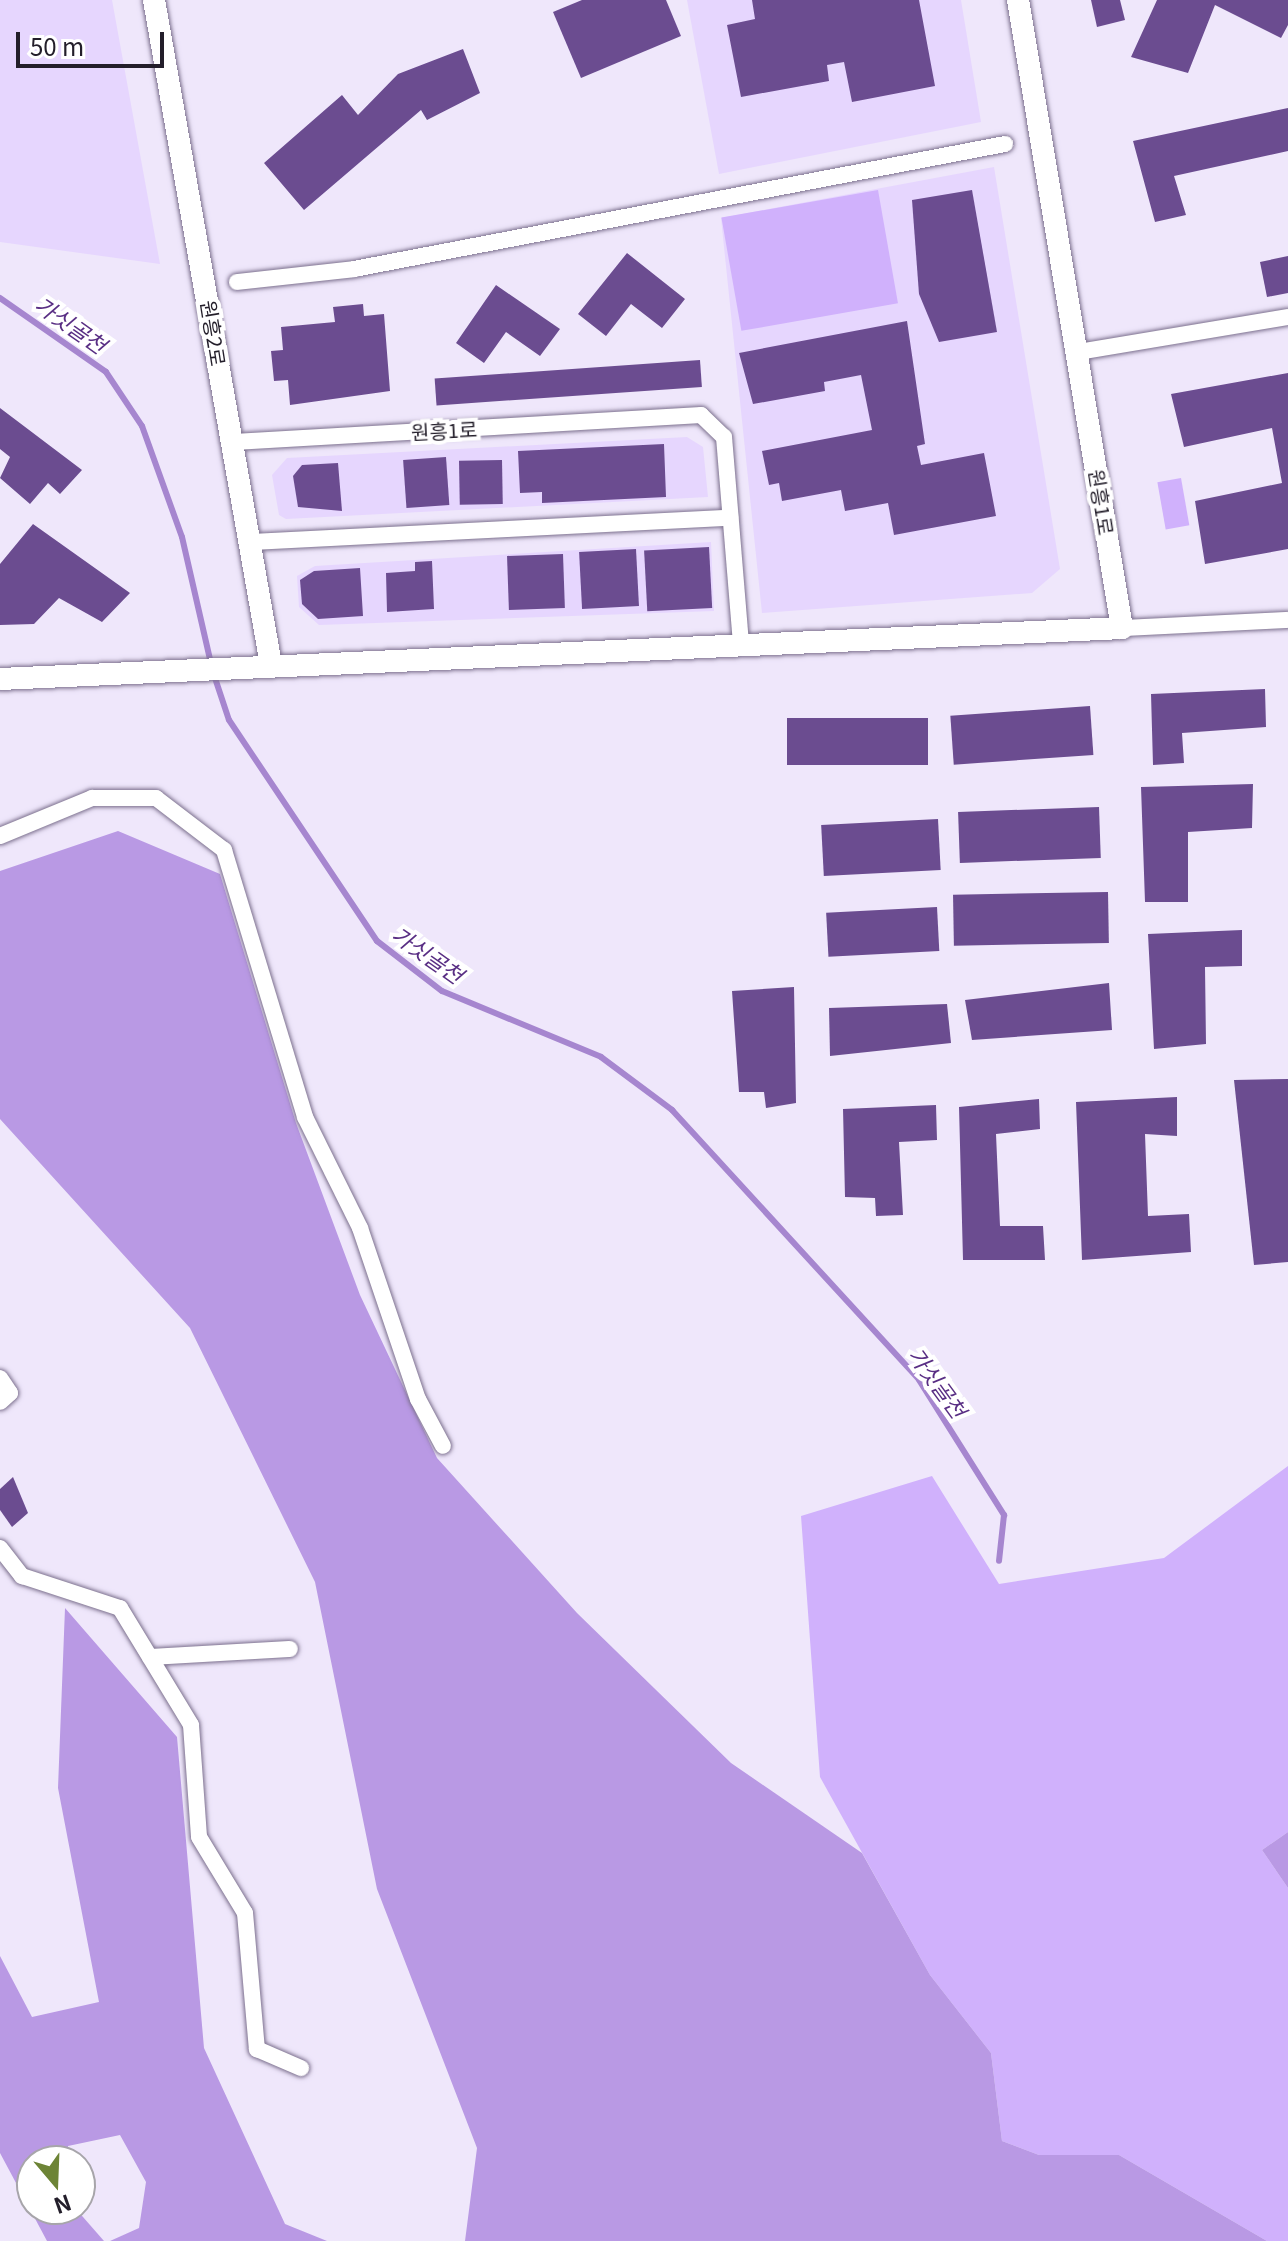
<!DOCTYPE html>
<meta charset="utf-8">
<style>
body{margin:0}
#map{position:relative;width:1288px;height:2241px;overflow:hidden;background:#efe7fb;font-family:Georgia,"Noto Sans KR",serif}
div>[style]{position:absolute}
.built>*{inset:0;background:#e6d6fe}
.green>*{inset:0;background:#d0b1fc;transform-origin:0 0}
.forest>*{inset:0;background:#b999e4}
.stream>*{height:6px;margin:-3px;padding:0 3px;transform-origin:3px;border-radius:3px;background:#a686cf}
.building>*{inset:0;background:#6b4c90;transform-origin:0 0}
.roads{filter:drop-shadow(0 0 2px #7c708e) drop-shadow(0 0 2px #7c708e)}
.street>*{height:16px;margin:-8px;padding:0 8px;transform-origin:8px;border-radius:8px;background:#fff}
.secondary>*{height:22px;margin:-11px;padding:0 11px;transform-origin:11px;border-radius:11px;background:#fff}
span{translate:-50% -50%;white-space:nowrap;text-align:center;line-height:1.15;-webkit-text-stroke:8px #fff;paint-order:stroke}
.street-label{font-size:20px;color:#231e2a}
.water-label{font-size:22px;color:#592e84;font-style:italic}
.north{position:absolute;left:16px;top:2145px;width:80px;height:80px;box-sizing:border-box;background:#fff;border:2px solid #a7a5aa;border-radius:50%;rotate:161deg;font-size:22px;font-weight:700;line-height:32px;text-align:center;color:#231e2a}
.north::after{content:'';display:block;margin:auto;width:28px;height:36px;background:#6d8436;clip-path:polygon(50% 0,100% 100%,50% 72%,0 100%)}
.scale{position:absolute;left:16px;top:32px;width:148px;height:36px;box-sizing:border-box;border:4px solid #231e2a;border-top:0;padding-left:10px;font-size:24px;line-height:28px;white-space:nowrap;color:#231e2a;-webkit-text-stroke:6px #fff;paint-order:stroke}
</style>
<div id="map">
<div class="built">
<div style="clip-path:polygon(0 0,112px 0,160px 264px,0 242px)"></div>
<div style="clip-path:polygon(687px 0,961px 0,981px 122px,719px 174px)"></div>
<div style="clip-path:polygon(994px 167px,1060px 569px,1032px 593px,762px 613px,721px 218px)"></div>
<div style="clip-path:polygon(687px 437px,703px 447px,708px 497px,286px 519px,279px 515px,272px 475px,287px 458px)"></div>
<div style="clip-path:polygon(711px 542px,714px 611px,319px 625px,299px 607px,297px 576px,315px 566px)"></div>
</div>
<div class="green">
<div style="left:878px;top:190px;width:115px;height:159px;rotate:80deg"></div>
<div style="left:1181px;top:478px;width:48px;height:24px;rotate:80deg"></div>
<div style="clip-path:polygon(1288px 1466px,1288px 1832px,1262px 1850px,1288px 1888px,1288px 2241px,1267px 2241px,1119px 2155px,1039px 2155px,1002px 2141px,991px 2053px,930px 1975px,820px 1777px,801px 1516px,932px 1476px,999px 1584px,1164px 1558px)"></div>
</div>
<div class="forest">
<div style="clip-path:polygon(118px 831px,220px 874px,296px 1123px,360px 1295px,437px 1458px,577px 1613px,731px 1763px,862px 1853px,930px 1975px,991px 2053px,1002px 2141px,1039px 2155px,1119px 2155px,1267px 2241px,465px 2241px,477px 2148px,377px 1889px,315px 1582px,190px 1328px,0 1119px,0 871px)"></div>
<div style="clip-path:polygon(65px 1608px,177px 1737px,204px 2048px,285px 2224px,327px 2241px,110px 2241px,139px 2228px,146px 2182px,120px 2135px,68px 2146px,69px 2161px,32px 2161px,32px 2209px,76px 2209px,104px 2241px,47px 2241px,0 2153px,0 1956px,32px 2017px,99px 2002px,58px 1788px)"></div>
<div style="clip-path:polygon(1288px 1832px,1288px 1888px,1262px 1850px)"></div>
</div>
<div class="stream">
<div style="left:0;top:298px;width:129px;rotate:34.9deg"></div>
<div style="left:106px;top:372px;width:65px;rotate:56.3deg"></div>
<div style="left:142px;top:426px;width:118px;rotate:70.2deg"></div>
<div style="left:182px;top:537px;width:130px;rotate:77.1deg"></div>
<div style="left:214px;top:675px;width:47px;rotate:71.6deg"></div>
<div style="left:229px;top:720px;width:266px;rotate:56.2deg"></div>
<div style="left:377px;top:941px;width:82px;rotate:37.6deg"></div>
<div style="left:442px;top:991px;width:172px;rotate:22.5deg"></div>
<div style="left:601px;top:1057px;width:89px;rotate:36.7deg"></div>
<div style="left:672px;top:1110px;width:366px;rotate:47.5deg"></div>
<div style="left:919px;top:1380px;width:160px;rotate:57.8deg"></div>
<div style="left:1004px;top:1515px;width:46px;rotate:96.2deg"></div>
</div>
<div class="building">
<div style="clip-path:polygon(582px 0,666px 0,681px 36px,581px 78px,553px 12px)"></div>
<div style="clip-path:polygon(752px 0,919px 0,935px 86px,852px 102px,844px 62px,827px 65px,829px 81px,741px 97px,727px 25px,755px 19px)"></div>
<div style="clip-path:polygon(1091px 0,1120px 0,1125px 20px,1097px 27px)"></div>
<div style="clip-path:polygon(1157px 0,1288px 0,1288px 25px,1281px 38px,1215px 5px,1188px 73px,1131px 57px)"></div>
<div style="clip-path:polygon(463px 49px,480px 93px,427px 120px,421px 110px,304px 210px,264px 163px,342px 95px,358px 115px,398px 74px)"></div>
<div style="clip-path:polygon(1288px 108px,1288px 151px,1174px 176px,1186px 215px,1155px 222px,1133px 141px)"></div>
<div style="clip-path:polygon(972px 190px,997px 332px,939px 342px,919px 294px,912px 200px)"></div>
<div style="clip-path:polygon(627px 253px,685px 299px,662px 328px,631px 304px,606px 336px,578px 314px)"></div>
<div style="clip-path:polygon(1288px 256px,1288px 293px,1267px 297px,1260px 262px)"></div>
<div style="clip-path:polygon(496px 285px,560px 329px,540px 356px,506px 332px,484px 363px,456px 343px)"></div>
<div style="clip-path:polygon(363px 304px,364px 316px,384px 314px,390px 391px,290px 405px,288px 380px,274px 381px,271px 351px,283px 350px,281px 327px,335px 322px,333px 307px)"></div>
<div style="clip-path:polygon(907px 321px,925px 444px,917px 446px,921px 465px,984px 453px,996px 516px,894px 535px,888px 503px,845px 511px,841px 490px,782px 501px,779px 483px,769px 485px,762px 451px,872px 430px,861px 375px,824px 382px,825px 391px,753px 404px,739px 353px)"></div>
<div style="left:700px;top:360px;width:27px;height:266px;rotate:86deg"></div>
<div style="clip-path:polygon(1288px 373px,1288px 549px,1205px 564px,1195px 501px,1282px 483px,1272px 428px,1184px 447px,1171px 394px)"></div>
<div style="clip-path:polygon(0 408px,82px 470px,60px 494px,48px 483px,30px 504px,0 478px,10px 457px,0 449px)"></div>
<div style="clip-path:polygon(664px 444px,666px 497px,542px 503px,542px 492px,520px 493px,518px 451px)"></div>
<div style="left:446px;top:457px;width:48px;height:43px;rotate:86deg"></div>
<div style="left:502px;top:460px;width:44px;height:43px;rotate:89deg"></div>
<div style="clip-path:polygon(338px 463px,342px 511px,298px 507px,293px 476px,302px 465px)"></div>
<div style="clip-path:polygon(33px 524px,130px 593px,102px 622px,59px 598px,34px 624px,0 625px,0 564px)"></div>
<div style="left:709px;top:547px;width:61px;height:65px;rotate:87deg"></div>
<div style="left:636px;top:549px;width:57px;height:57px;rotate:87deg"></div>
<div style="left:563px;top:554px;width:54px;height:56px;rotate:88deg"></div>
<div style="clip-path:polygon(432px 561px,434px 609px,387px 612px,386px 573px,415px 571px,415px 562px)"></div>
<div style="clip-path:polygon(360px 568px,363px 616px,318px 619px,302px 604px,300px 580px,314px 571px)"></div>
<div style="clip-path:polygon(1265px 689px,1266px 727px,1182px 733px,1184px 763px,1153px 765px,1151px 694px)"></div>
<div style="left:1090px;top:706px;width:49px;height:140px;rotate:86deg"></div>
<div style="left:928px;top:718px;width:47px;height:141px;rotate:90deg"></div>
<div style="clip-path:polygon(1253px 784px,1252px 828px,1188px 832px,1188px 902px,1145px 902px,1141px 787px)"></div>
<div style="left:1099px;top:807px;width:51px;height:141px;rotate:88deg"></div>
<div style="left:938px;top:819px;width:51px;height:117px;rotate:87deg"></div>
<div style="left:1108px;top:892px;width:51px;height:155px;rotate:89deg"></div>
<div style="left:937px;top:907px;width:44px;height:111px;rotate:87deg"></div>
<div style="clip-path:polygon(1242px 930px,1242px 966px,1205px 967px,1206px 1044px,1154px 1049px,1148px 934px)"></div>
<div style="clip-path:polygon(1109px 983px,1112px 1030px,972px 1040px,965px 1000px)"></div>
<div style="clip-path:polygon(794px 987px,796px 1103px,766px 1108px,764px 1092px,739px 1092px,732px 991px)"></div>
<div style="clip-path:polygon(947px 1004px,951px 1043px,830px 1056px,829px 1008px)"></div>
<div style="clip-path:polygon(1288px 1079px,1288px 1262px,1254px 1265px,1234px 1080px)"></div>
<div style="clip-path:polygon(1177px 1097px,1177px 1136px,1145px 1134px,1148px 1216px,1189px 1214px,1191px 1252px,1082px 1260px,1076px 1102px)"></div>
<div style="clip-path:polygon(1039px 1099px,1040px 1129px,996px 1134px,1000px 1226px,1043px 1226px,1045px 1260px,963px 1260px,959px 1107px)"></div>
<div style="clip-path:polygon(936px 1105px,937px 1140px,899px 1142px,903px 1215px,876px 1216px,875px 1198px,845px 1197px,843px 1109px)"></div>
<div style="clip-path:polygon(13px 1477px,28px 1513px,12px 1527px,0 1510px,0 1489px)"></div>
</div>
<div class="roads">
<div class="street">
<div style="left:237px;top:282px;width:118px;rotate:-6.3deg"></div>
<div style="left:354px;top:269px;width:663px;rotate:-10.87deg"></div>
<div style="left:1078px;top:352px;width:213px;rotate:-9.5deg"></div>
<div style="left:234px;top:442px;width:468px;rotate:-3.3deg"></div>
<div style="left:701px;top:415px;width:32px;rotate:44deg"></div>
<div style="left:724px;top:437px;width:210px;rotate:85.3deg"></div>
<div style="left:250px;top:542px;width:481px;rotate:-2.9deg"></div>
<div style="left:1122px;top:628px;width:166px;rotate:-2.8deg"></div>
<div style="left:0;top:836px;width:100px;rotate:-22.4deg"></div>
<div style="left:92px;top:798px;width:64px"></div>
<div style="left:156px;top:798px;width:86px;rotate:37.4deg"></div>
<div style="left:224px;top:850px;width:279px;rotate:73.1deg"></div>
<div style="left:305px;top:1117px;width:124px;rotate:63.6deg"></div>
<div style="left:360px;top:1228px;width:181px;rotate:71.3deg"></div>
<div style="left:418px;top:1399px;width:53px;rotate:62deg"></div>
<div style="left:0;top:1378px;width:18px;rotate:56deg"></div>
<div style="left:10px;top:1393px;width:13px;rotate:138deg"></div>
<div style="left:0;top:1548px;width:36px;rotate:52deg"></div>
<div style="left:22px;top:1576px;width:103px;rotate:18.1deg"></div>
<div style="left:120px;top:1608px;width:137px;rotate:58.7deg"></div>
<div style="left:191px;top:1725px;width:112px;rotate:85.9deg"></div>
<div style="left:199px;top:1837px;width:89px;rotate:58.8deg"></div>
<div style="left:245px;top:1913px;width:137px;rotate:85deg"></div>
<div style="left:257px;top:2049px;width:48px;rotate:23.4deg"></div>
<div style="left:150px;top:1657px;width:140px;rotate:-3.3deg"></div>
</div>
<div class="secondary">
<div style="left:154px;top:0;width:675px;rotate:80.02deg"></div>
<div style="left:0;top:679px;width:1123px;rotate:-2.6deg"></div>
<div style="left:1122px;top:628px;width:637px;rotate:-99.4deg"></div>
</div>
</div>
<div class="street-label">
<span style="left:214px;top:333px;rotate:81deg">원흥2로</span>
<span style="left:444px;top:430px;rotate:-3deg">원흥1로</span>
<span style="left:1102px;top:502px;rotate:81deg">원흥1로</span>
</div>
<div class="water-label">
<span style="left:71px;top:324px;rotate:35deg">가싯골천</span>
<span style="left:428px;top:954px;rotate:35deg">가싯골천</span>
<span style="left:938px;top:1382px;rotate:54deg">가싯골천</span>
</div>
<div class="north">N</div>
<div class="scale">50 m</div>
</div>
